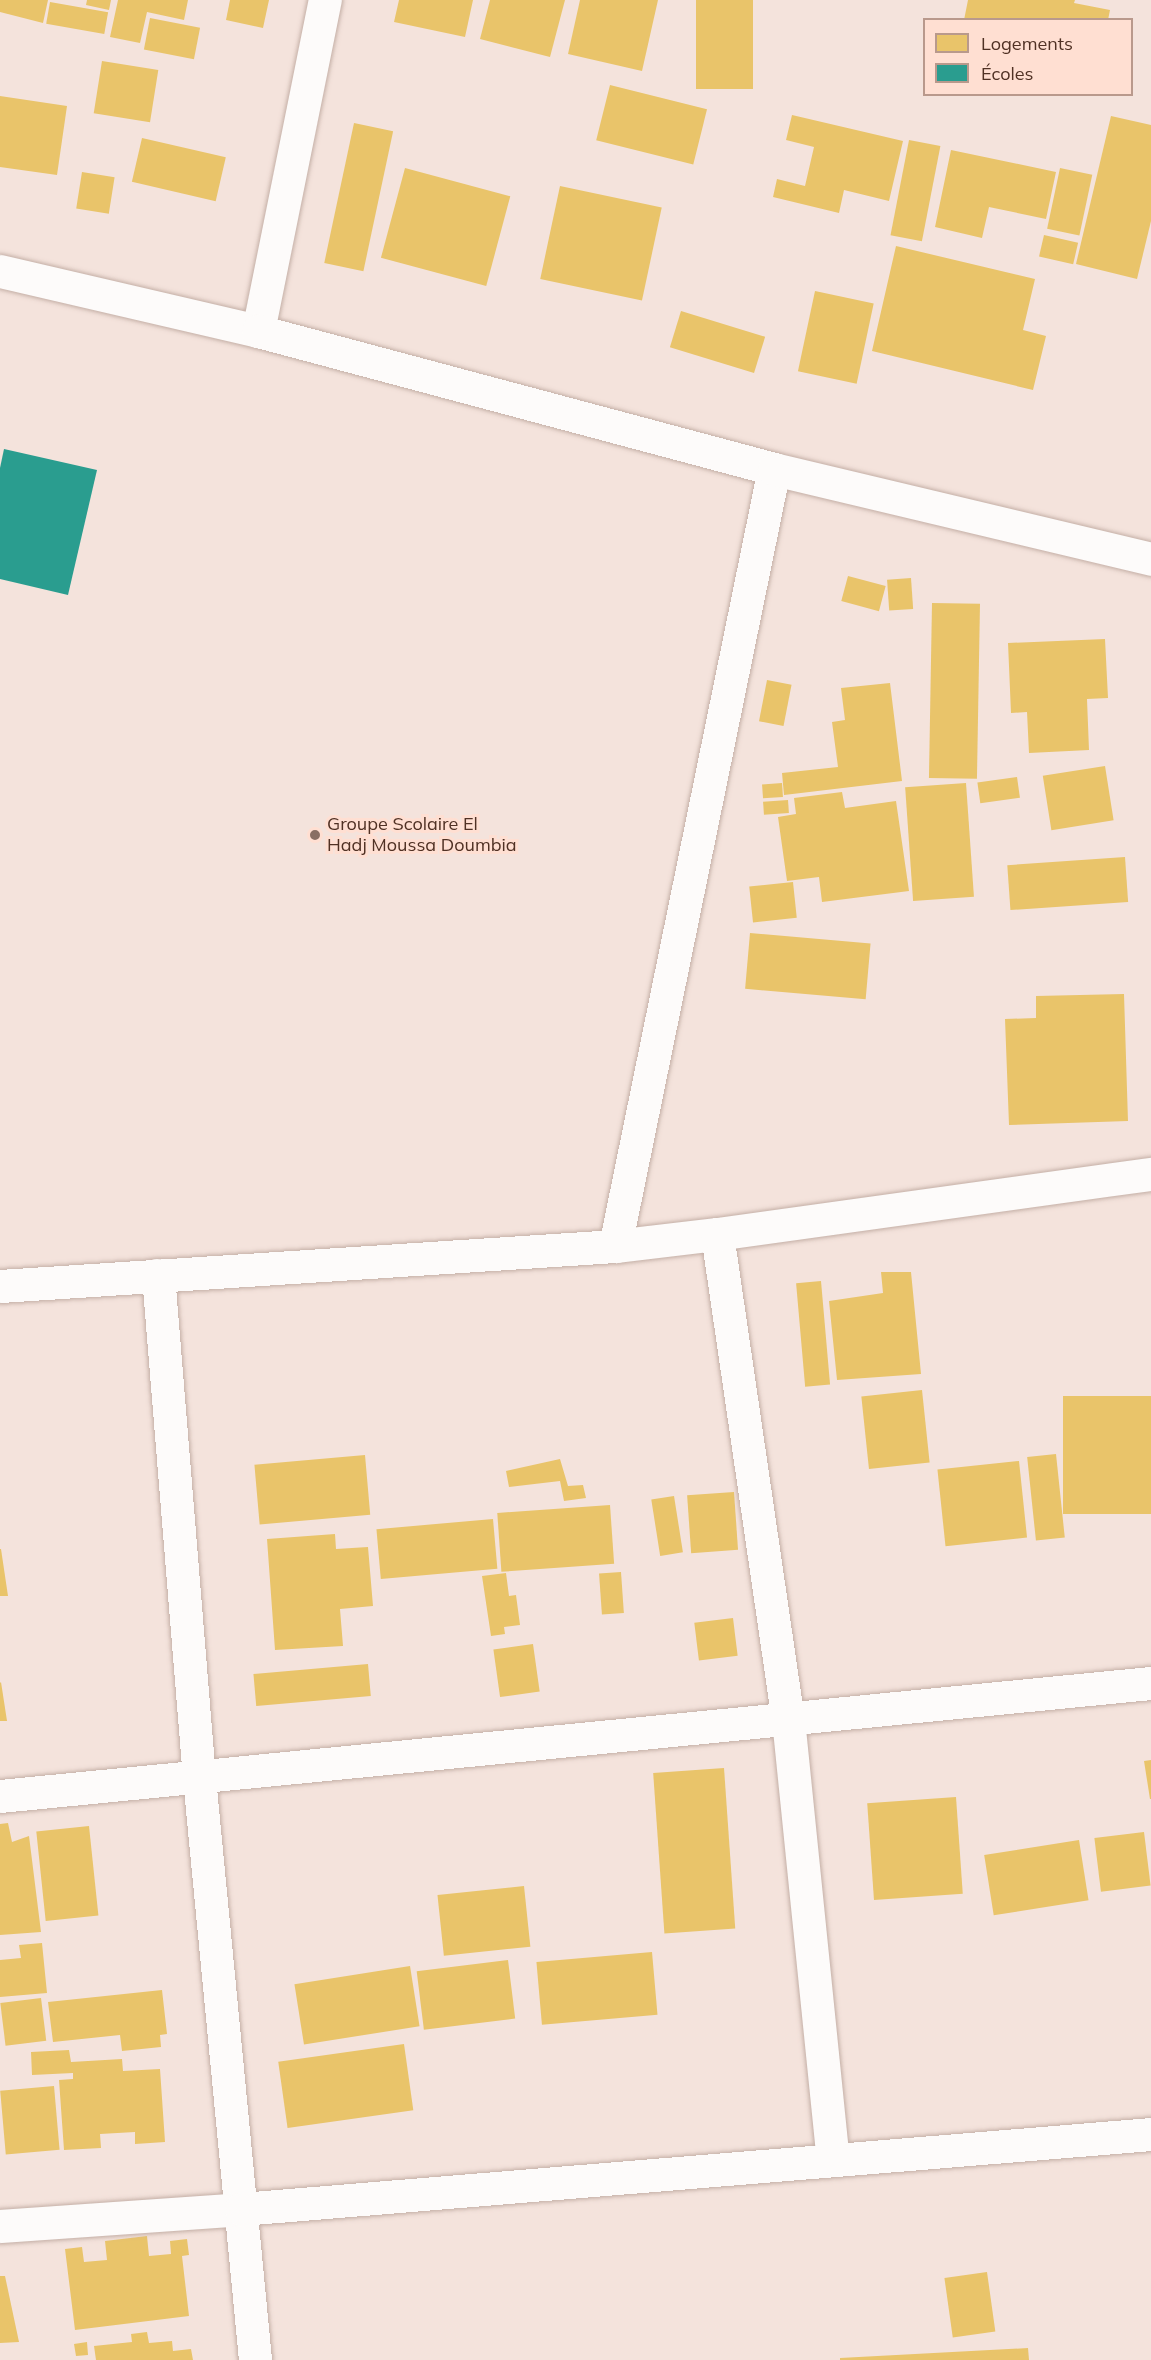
<!DOCTYPE html>
<meta charset="utf-8">
<style>
body{margin:0}
#map{position:relative;width:1151px;height:2360px;overflow:hidden;background:#f4e3dc;font-family:Mulish,sans-serif}
div>[style]{position:absolute}
.homes>*{inset:0;background:#e9c46a;transform-origin:0 0}
.schools>*{inset:0;background:#2a9d8f}
.roads{filter:drop-shadow(0 0 2px #c4afa6) drop-shadow(0 0 2px #c4afa6)}
.minor>*{height:33px;margin:-16.5px;padding:0 16.5px;transform-origin:16.5px;border-radius:16.5px;background:#fdfbfa}
.tertiary>*{height:33px;margin:-16.5px;padding:0 16.5px;transform-origin:16.5px;border-radius:16.5px;background:#fdfbfa}
.dots>*{width:16px;height:16px;translate:-50% -50%;box-sizing:border-box;border:3px solid #ffdfd2;border-radius:50%}
span{translate:-50% -50%;white-space:nowrap;text-align:center;line-height:1.15;-webkit-text-stroke:6px #ffdfd2;paint-order:stroke}
.poi-label{font-size:18px;color:#503124}
.left{translate:0 -50%;text-align:left}
.legend{position:absolute;left:923px;top:18px;width:210px;height:78px;box-sizing:border-box;background:#ffdfd2;border:2px solid #b9998c;margin:0;padding:8px 10px;list-style:none;font-size:18px;color:#503124}
.legend li{display:flex;align-items:center;gap:12px;height:30px}
.legend b{width:30px;border:2px solid #b9998c}
</style>
<div id="map">
<div class="homes">
<div style="clip-path:polygon(0 0,48px 0,43px 23px,0 12px)"></div>
<div style="clip-path:polygon(87px 0,111px 0,109px 10px,86px 5px)"></div>
<div style="clip-path:polygon(118px 0,188px 0,184px 20px,147px 12px,140px 43px,110px 37px)"></div>
<div style="clip-path:polygon(230px 0,269px 0,263px 28px,226px 20px)"></div>
<div style="clip-path:polygon(399px 0,473px 0,465px 37px,394px 22px)"></div>
<div style="clip-path:polygon(490px 0,565px 0,550px 57px,480px 39px)"></div>
<div style="clip-path:polygon(580px 0,658px 0,642px 71px,568px 54px)"></div>
<div style="left:696px;top:0;width:57px;height:89px"></div>
<div style="clip-path:polygon(968px 0,1075px 0,1074px 3px,1110px 10px,1108px 20px,964px 20px)"></div>
<div style="left:50px;top:2px;width:59px;height:22px;rotate:10deg"></div>
<div style="left:150px;top:18px;width:51px;height:32px;rotate:11deg"></div>
<div style="left:102px;top:61px;width:57px;height:53px;rotate:9deg"></div>
<div style="left:610px;top:85px;width:100px;height:57px;rotate:14deg"></div>
<div style="clip-path:polygon(0 96px,67px 106px,57px 175px,0 167px)"></div>
<div style="clip-path:polygon(792px 115px,903px 141px,889px 201px,844px 190px,839px 213px,773px 197px,777px 179px,805px 186px,814px 147px,786px 140px)"></div>
<div style="clip-path:polygon(1111px 116px,1151px 125px,1151px 221px,1137px 279px,1076px 264px)"></div>
<div style="left:354px;top:123px;width:40px;height:143px;rotate:12deg"></div>
<div style="left:142px;top:138px;width:86px;height:45px;rotate:13deg"></div>
<div style="left:909px;top:140px;width:32px;height:97px;rotate:11deg"></div>
<div style="clip-path:polygon(951px 150px,1056px 172px,1046px 219px,989px 207px,982px 238px,935px 227px)"></div>
<div style="left:405px;top:168px;width:109px;height:93px;rotate:15deg"></div>
<div style="left:1060px;top:168px;width:33px;height:62px;rotate:12deg"></div>
<div style="left:82px;top:172px;width:33px;height:37px;rotate:9deg"></div>
<div style="left:560px;top:186px;width:104px;height:95px;rotate:12deg"></div>
<div style="left:1044px;top:235px;width:35px;height:22px;rotate:13deg"></div>
<div style="clip-path:polygon(896px 246px,1035px 279px,1023px 330px,1046px 336px,1033px 390px,872px 351px)"></div>
<div style="left:815px;top:291px;width:60px;height:82px;rotate:12deg"></div>
<div style="left:681px;top:311px;width:88px;height:38px;rotate:17deg"></div>
<div style="left:848px;top:576px;width:39px;height:26px;rotate:15deg"></div>
<div style="left:911px;top:578px;width:31px;height:24px;rotate:86deg"></div>
<div style="left:932px;top:603px;width:48px;height:175px;rotate:1deg"></div>
<div style="clip-path:polygon(1105px 639px,1108px 698px,1087px 699px,1089px 750px,1029px 753px,1027px 712px,1011px 713px,1008px 643px)"></div>
<div style="left:767px;top:680px;width:25px;height:42px;rotate:11deg"></div>
<div style="clip-path:polygon(890px 683px,902px 781px,784px 795px,782px 773px,838px 767px,832px 722px,845px 720px,841px 688px)"></div>
<div style="left:1105px;top:766px;width:55px;height:63px;rotate:81deg"></div>
<div style="left:1017px;top:777px;width:21px;height:40px;rotate:82deg"></div>
<div style="left:782px;top:783px;width:14px;height:20px;rotate:86deg"></div>
<div style="left:966px;top:783px;width:114px;height:61px;rotate:86deg"></div>
<div style="clip-path:polygon(842px 792px,845px 808px,896px 801px,909px 891px,822px 902px,819px 877px,787px 881px,778px 817px,796px 814px,794px 798px)"></div>
<div style="left:788px;top:800px;width:13px;height:25px;rotate:86deg"></div>
<div style="left:1125px;top:857px;width:45px;height:118px;rotate:86deg"></div>
<div style="left:793px;top:882px;width:36px;height:44px;rotate:84deg"></div>
<div style="left:750px;top:933px;width:121px;height:56px;rotate:5deg"></div>
<div style="clip-path:polygon(1124px 994px,1128px 1121px,1009px 1125px,1005px 1019px,1036px 1018px,1036px 996px)"></div>
<div style="clip-path:polygon(881px 1272px,911px 1272px,921px 1374px,837px 1380px,829px 1301px,883px 1293px)"></div>
<div style="left:821px;top:1281px;width:104px;height:25px;rotate:85deg"></div>
<div style="left:922px;top:1390px;width:73px;height:61px;rotate:84deg"></div>
<div style="left:1151px;top:1396px;width:118px;height:88px;rotate:90deg"></div>
<div style="left:1056px;top:1454px;width:84px;height:29px;rotate:84deg"></div>
<div style="left:365px;top:1455px;width:60px;height:111px;rotate:85deg"></div>
<div style="clip-path:polygon(560px 1459px,568px 1486px,583px 1485px,586px 1498px,564px 1501px,560px 1481px,509px 1487px,506px 1471px)"></div>
<div style="left:1019px;top:1461px;width:77px;height:82px;rotate:84deg"></div>
<div style="left:734px;top:1492px;width:58px;height:47px;rotate:86deg"></div>
<div style="left:674px;top:1496px;width:57px;height:23px;rotate:81deg"></div>
<div style="left:610px;top:1505px;width:59px;height:113px;rotate:86deg"></div>
<div style="left:493px;top:1519px;width:50px;height:117px;rotate:85deg"></div>
<div style="clip-path:polygon(335px 1534px,336px 1549px,368px 1547px,373px 1606px,340px 1609px,343px 1646px,275px 1650px,267px 1539px)"></div>
<div style="clip-path:polygon(0 1549px,1px 1549px,8px 1596px,0 1596px)"></div>
<div style="left:621px;top:1572px;width:41px;height:22px;rotate:86deg"></div>
<div style="clip-path:polygon(506px 1573px,509px 1596px,516px 1595px,520px 1625px,504px 1627px,505px 1634px,491px 1636px,482px 1576px)"></div>
<div style="left:733px;top:1618px;width:38px;height:39px;rotate:83deg"></div>
<div style="left:533px;top:1644px;width:48px;height:40px;rotate:82deg"></div>
<div style="left:368px;top:1664px;width:32px;height:115px;rotate:85deg"></div>
<div style="clip-path:polygon(1px 1682px,7px 1721px,0 1721px,0 1683px)"></div>
<div style="clip-path:polygon(1151px 1760px,1151px 1799px,1150px 1799px,1144px 1761px)"></div>
<div style="left:724px;top:1768px;width:161px;height:71px;rotate:86deg"></div>
<div style="left:956px;top:1797px;width:97px;height:89px;rotate:86deg"></div>
<div style="clip-path:polygon(8px 1823px,12px 1842px,29px 1836px,41px 1932px,0 1935px,0 1824px)"></div>
<div style="left:89px;top:1826px;width:90px;height:53px;rotate:84deg"></div>
<div style="left:1144px;top:1832px;width:54px;height:50px;rotate:83deg"></div>
<div style="left:1079px;top:1840px;width:61px;height:96px;rotate:81deg"></div>
<div style="left:524px;top:1886px;width:61px;height:87px;rotate:84deg"></div>
<div style="clip-path:polygon(42px 1943px,47px 1993px,0 1997px,0 1960px,21px 1958px,19px 1945px)"></div>
<div style="left:652px;top:1952px;width:63px;height:116px;rotate:85deg"></div>
<div style="left:508px;top:1960px;width:59px;height:92px;rotate:83deg"></div>
<div style="left:410px;top:1966px;width:61px;height:117px;rotate:81deg"></div>
<div style="clip-path:polygon(162px 1990px,167px 2034px,160px 2035px,161px 2047px,122px 2051px,120px 2035px,53px 2042px,48px 2002px)"></div>
<div style="left:41px;top:1998px;width:43px;height:41px;rotate:83deg"></div>
<div style="left:404px;top:2044px;width:67px;height:127px;rotate:82deg"></div>
<div style="clip-path:polygon(69px 2050px,71px 2062px,122px 2059px,123px 2071px,160px 2069px,165px 2142px,135px 2144px,135px 2132px,100px 2134px,101px 2148px,64px 2150px,59px 2080px,73px 2079px,73px 2073px,32px 2075px,31px 2052px)"></div>
<div style="left:54px;top:2086px;width:64px;height:54px;rotate:85deg"></div>
<div style="clip-path:polygon(147px 2236px,149px 2256px,171px 2254px,170px 2241px,187px 2239px,189px 2255px,182px 2256px,189px 2316px,75px 2330px,65px 2249px,82px 2247px,84px 2262px,107px 2260px,105px 2241px)"></div>
<div style="left:987px;top:2272px;width:60px;height:43px;rotate:82deg"></div>
<div style="clip-path:polygon(0 2276px,5px 2276px,19px 2342px,0 2343px)"></div>
<div style="clip-path:polygon(147px 2332px,149px 2343px,172px 2341px,173px 2351px,191px 2349px,193px 2360px,96px 2360px,94px 2346px,132px 2342px,131px 2334px)"></div>
<div style="clip-path:polygon(87px 2342px,88px 2355px,76px 2356px,74px 2344px)"></div>
<div style="clip-path:polygon(1028px 2348px,1029px 2360px,840px 2360px,840px 2358px)"></div>
</div>
<div class="schools">
<div style="clip-path:polygon(4px 449px,97px 470px,68px 595px,0 579px,0 468px)"></div>
</div>
<div class="roads">
<div class="minor">
<div style="left:258px;top:331px;width:338px;rotate:-78.6deg"></div>
<div style="left:717px;top:1234px;width:490px;rotate:81.7deg"></div>
<div style="left:788px;top:1719px;width:443px;rotate:84.2deg"></div>
<div style="left:615px;top:1246px;width:793px;rotate:-78.44deg"></div>
<div style="left:158px;top:1275px;width:505px;rotate:85.34deg"></div>
<div style="left:199px;top:1778px;width:585px;rotate:84.5deg"></div>
<div style="left:0;top:1286px;width:616px;rotate:-3.72deg"></div>
<div style="left:615px;top:1246px;width:103px;rotate:-6.7deg"></div>
<div style="left:717px;top:1234px;width:438px;rotate:-7.9deg"></div>
<div style="left:0;top:1796px;width:1157px;rotate:-5.61deg"></div>
<div style="left:0;top:2226px;width:242px;rotate:-4deg"></div>
<div style="left:241px;top:2209px;width:913px;rotate:-4.71deg"></div>
</div>
<div class="tertiary">
<div style="left:0;top:271px;width:265px;rotate:13.1deg"></div>
<div style="left:258px;top:331px;width:534px;rotate:14.97deg"></div>
<div style="left:774px;top:469px;width:388px;rotate:13.4deg"></div>
</div>
</div>
<div class="dots">
<div style="left:315px;top:835px;background:#896f64"></div>
</div>
<div class="poi-label">
<span class="left" style="left:327px;top:835px">Groupe Scolaire El<br>Hadj Moussa Doumbia</span>
</div>
<ul class="legend">
<li><b style="height:16px;background:#e9c46a"></b>Logements</li>
<li><b style="height:16px;background:#2a9d8f"></b>Écoles</li>
</ul>
</div>
